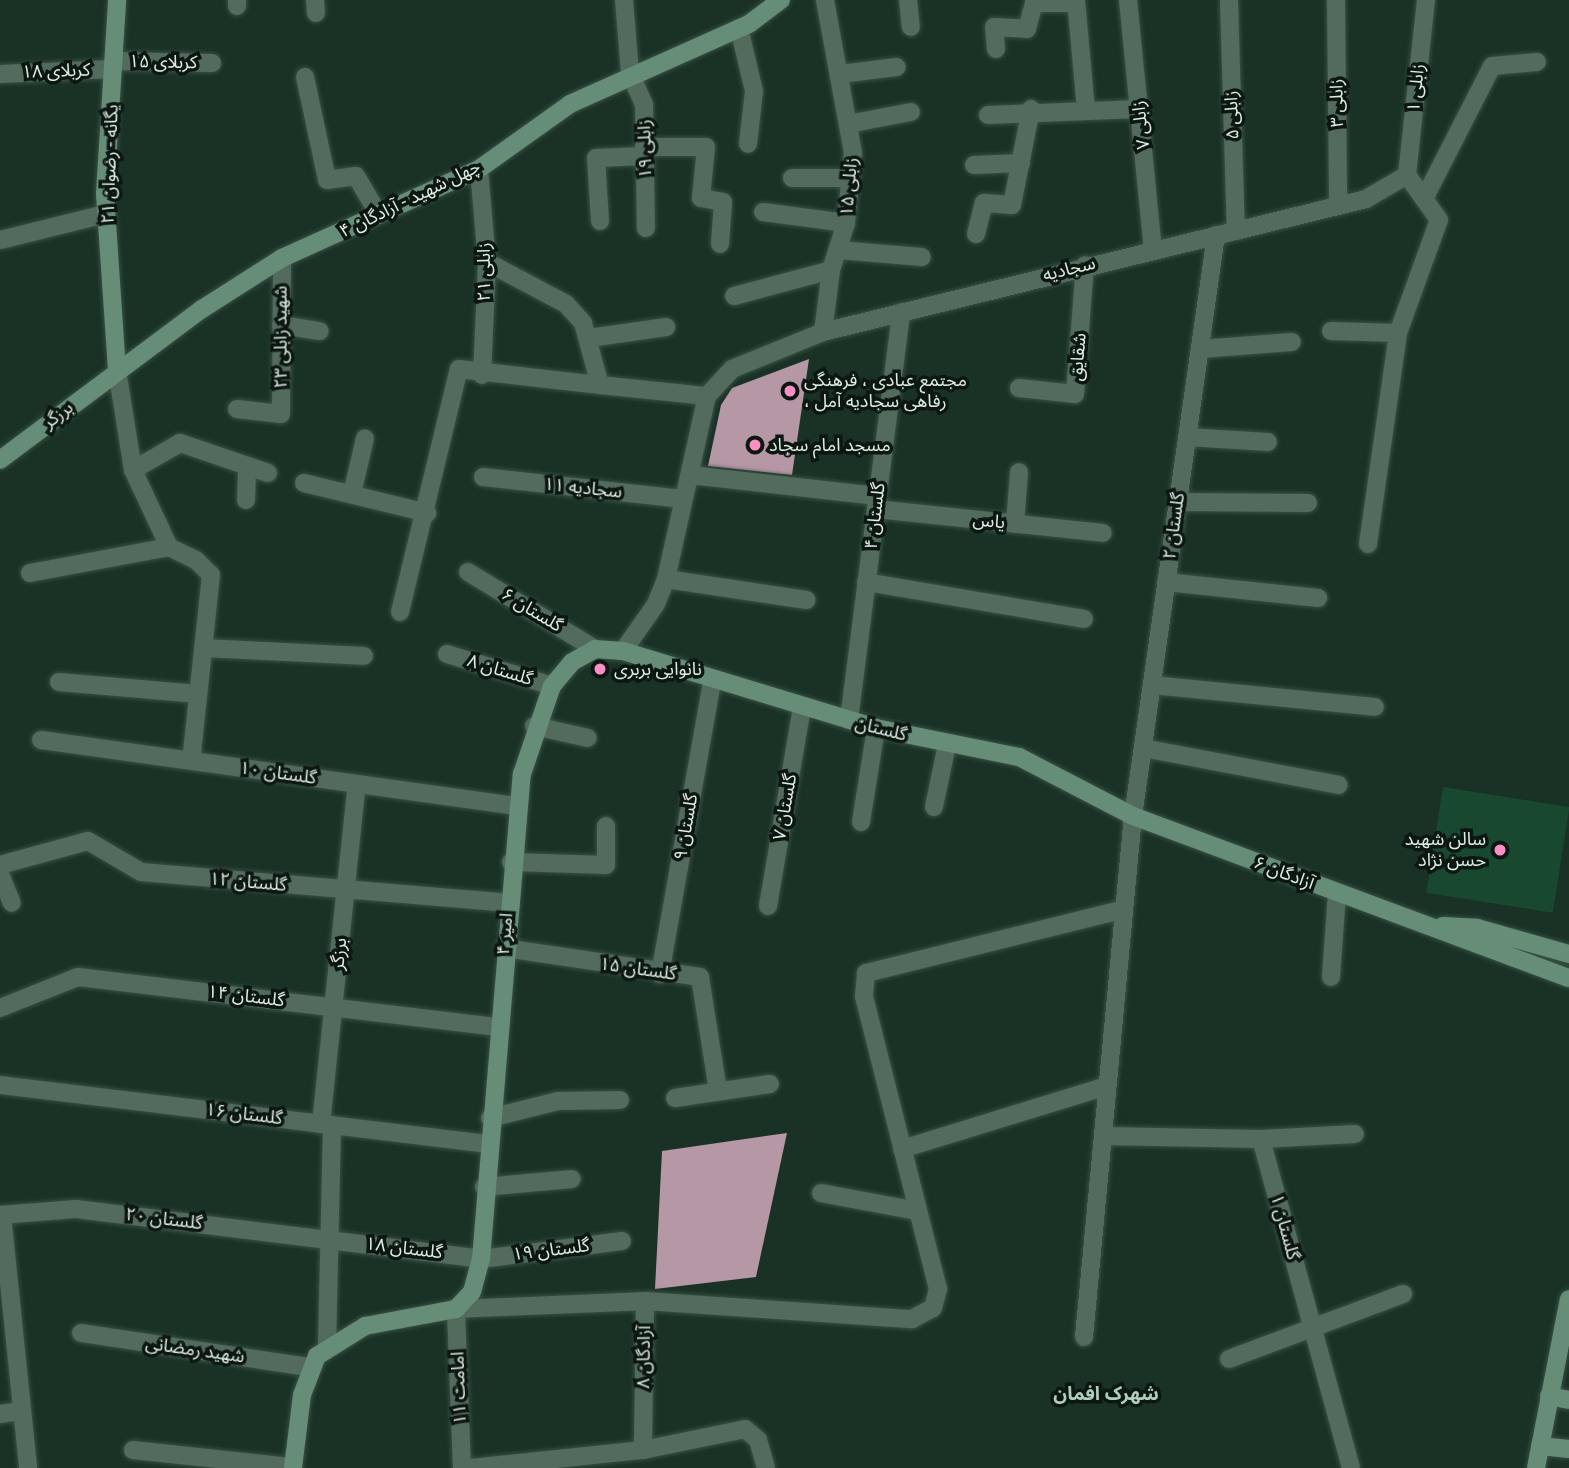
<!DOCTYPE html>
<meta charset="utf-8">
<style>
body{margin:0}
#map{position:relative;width:1569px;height:1468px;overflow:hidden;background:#193225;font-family:Roboto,"Noto Sans Arabic",sans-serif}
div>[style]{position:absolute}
.green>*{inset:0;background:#194831;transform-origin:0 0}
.building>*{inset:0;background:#b697a5}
.roads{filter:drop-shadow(0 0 2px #395044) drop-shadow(0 0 2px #395044)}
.street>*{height:18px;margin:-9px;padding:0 9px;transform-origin:9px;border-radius:9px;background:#526b5c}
.secondary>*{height:18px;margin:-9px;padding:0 9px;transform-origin:9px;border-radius:9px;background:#668d77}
.dots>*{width:19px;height:19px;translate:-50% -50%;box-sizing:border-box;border:4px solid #0c1711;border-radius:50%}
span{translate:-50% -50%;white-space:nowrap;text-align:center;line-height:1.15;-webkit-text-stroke:7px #0c1711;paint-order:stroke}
.street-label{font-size:18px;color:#deeee4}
.poi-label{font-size:18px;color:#deeee4}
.left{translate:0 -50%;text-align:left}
.right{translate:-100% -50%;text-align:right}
.neighbourhood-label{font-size:19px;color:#afcdbb;font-weight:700}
</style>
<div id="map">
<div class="green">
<div style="left:1443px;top:787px;width:128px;height:107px;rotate:9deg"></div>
</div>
<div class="building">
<div style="clip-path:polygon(809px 359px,792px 475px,708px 466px,721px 405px,732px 388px)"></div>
<div style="clip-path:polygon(787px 1133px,756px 1277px,655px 1289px,662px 1151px)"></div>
</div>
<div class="roads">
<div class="street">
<div style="left:315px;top:0;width:13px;rotate:86deg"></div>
<div style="left:624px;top:0;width:73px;rotate:85.3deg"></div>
<div style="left:630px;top:73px;width:34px;rotate:66deg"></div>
<div style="left:644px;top:104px;width:124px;rotate:89.1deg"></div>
<div style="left:908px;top:0;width:27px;rotate:84deg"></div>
<div style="left:1076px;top:0;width:110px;rotate:84.8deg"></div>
<div style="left:1128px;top:0;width:251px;rotate:84.3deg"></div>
<div style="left:1229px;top:0;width:231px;rotate:88.3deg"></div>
<div style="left:1336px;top:0;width:206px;rotate:89.4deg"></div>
<div style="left:237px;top:6px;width:6px;rotate:-90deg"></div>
<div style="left:739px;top:28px;width:65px;rotate:76.6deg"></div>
<div style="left:754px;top:91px;width:53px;rotate:96.5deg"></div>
<div style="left:996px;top:49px;width:22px;rotate:-95deg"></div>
<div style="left:994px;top:27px;width:33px;rotate:3deg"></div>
<div style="left:1027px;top:29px;width:27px;rotate:-75deg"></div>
<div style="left:1034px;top:3px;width:42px"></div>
<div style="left:113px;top:61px;width:99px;rotate:1.2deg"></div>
<div style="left:0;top:74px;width:113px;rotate:-2.5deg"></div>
<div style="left:840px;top:74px;width:57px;rotate:-7deg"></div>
<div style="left:305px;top:77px;width:105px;rotate:77.9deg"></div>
<div style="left:327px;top:180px;width:29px;rotate:-8deg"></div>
<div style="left:356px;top:176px;width:45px;rotate:59.5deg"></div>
<div style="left:988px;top:115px;width:151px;rotate:-2.3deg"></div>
<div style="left:848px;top:124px;width:64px;rotate:-10.8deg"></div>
<div style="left:644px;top:147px;width:62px"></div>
<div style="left:706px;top:147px;width:51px;rotate:95.6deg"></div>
<div style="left:701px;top:198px;width:22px;rotate:10deg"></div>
<div style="left:723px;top:202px;width:42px;rotate:94.1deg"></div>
<div style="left:974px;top:165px;width:47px;rotate:-2.4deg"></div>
<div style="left:479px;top:169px;width:93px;rotate:85.1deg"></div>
<div style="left:487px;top:262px;width:113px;rotate:92.5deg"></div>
<div style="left:1407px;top:175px;width:176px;rotate:-83.8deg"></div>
<div style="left:792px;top:178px;width:59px"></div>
<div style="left:1424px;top:199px;width:149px;rotate:-62.9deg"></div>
<div style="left:1492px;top:66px;width:45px;rotate:-5.1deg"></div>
<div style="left:763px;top:212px;width:84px;rotate:7.5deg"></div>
<div style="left:600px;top:221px;width:63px;rotate:-93.6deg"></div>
<div style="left:596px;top:158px;width:49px;rotate:-2.3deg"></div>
<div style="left:976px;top:234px;width:32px;rotate:-76deg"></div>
<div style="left:984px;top:203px;width:28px;rotate:4deg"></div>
<div style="left:1012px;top:205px;width:98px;rotate:-78.8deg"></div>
<div style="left:0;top:240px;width:109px;rotate:-13.8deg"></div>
<div style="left:838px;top:250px;width:84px;rotate:4.8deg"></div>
<div style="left:487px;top:262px;width:89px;rotate:28deg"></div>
<div style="left:566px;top:304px;width:25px;rotate:48deg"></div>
<div style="left:583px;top:323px;width:64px;rotate:74.7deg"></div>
<div style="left:600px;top:385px;width:108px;rotate:5.9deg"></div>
<div style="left:734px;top:296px;width:100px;rotate:-15deg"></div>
<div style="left:281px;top:325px;width:39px;rotate:9deg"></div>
<div style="left:1331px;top:331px;width:67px;rotate:1.7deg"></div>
<div style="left:823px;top:332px;width:63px;rotate:-82.6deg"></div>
<div style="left:831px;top:270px;width:49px;rotate:-72.3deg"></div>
<div style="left:846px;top:223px;width:70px;rotate:-84.3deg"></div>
<div style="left:853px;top:153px;width:156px;rotate:-100.4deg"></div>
<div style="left:589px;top:338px;width:78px;rotate:-8.1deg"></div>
<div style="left:1200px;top:349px;width:92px;rotate:-4.4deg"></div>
<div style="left:117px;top:370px;width:101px;rotate:80.9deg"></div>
<div style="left:133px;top:470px;width:85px;rotate:64.9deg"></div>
<div style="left:1019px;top:388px;width:56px;rotate:6.1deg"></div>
<div style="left:1075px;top:394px;width:129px;rotate:-85.6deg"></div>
<div style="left:237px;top:409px;width:44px;rotate:6.5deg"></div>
<div style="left:281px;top:414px;width:156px;rotate:-89.6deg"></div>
<div style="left:1187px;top:437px;width:81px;rotate:3.5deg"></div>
<div style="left:133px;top:470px;width:54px;rotate:-29.9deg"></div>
<div style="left:180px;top:443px;width:93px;rotate:18.8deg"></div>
<div style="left:690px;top:475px;width:188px;rotate:6.4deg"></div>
<div style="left:483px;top:477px;width:201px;rotate:6.3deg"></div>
<div style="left:304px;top:483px;width:127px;rotate:13.7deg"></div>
<div style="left:352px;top:494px;width:57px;rotate:-76.9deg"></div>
<div style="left:246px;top:500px;width:33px;rotate:-88deg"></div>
<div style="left:1178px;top:502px;width:130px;rotate:0.4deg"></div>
<div style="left:876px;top:509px;width:228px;rotate:6deg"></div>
<div style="left:1015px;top:524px;width:52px;rotate:-85.6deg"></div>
<div style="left:1368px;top:544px;width:213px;rotate:-81.9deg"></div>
<div style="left:1398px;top:333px;width:120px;rotate:-70.1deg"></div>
<div style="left:1439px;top:220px;width:55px;rotate:-125.4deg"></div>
<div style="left:468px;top:572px;width:149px;rotate:31.2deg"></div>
<div style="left:30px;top:573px;width:141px;rotate:-10.6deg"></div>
<div style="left:169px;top:547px;width:30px;rotate:26deg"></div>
<div style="left:196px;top:560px;width:21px;rotate:45deg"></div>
<div style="left:211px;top:575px;width:187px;rotate:96.1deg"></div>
<div style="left:666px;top:579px;width:142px;rotate:8.5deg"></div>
<div style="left:866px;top:582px;width:221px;rotate:9.6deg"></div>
<div style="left:1166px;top:582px;width:153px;rotate:6deg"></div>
<div style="left:400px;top:612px;width:250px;rotate:-76.4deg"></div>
<div style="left:459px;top:369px;width:142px;rotate:6.5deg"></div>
<div style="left:203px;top:648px;width:161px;rotate:2.8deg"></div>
<div style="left:623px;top:651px;width:57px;rotate:-54.9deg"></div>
<div style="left:656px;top:604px;width:27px;rotate:-68deg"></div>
<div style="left:666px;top:579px;width:188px;rotate:-77.4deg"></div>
<div style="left:707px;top:396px;width:37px;rotate:-47deg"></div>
<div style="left:732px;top:369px;width:98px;rotate:-22.1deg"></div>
<div style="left:823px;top:332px;width:559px;rotate:-13.76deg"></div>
<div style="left:1366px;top:199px;width:48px;rotate:-30.3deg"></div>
<div style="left:447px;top:654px;width:110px;rotate:16.9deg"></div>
<div style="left:59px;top:682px;width:140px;rotate:4.9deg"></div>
<div style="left:1152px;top:685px;width:224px;rotate:5.6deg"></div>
<div style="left:849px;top:720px;width:411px;rotate:-82.7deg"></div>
<div style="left:534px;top:726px;width:55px;rotate:12.5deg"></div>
<div style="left:41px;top:740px;width:479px;rotate:7.9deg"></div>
<div style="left:1143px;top:748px;width:199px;rotate:10.7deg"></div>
<div style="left:934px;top:807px;width:64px;rotate:-78.3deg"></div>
<div style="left:861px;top:822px;width:95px;rotate:-80.9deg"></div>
<div style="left:511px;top:862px;width:95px;rotate:1.8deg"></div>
<div style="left:606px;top:865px;width:39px;rotate:-90deg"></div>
<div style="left:0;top:865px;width:91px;rotate:-15.3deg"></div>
<div style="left:88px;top:841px;width:61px;rotate:30.3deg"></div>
<div style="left:141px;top:872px;width:368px;rotate:4.8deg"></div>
<div style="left:0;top:874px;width:31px;rotate:68deg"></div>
<div style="left:768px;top:906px;width:202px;rotate:-80.3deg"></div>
<div style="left:504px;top:948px;width:198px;rotate:8.4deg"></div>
<div style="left:700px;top:977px;width:115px;rotate:81deg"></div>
<div style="left:660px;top:974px;width:298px;rotate:-79.9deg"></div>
<div style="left:1331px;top:977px;width:84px;rotate:-85.9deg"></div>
<div style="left:0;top:1008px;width:84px;rotate:-21.7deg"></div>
<div style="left:78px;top:977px;width:423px;rotate:6.8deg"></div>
<div style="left:0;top:1085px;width:492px;rotate:6.9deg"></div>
<div style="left:675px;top:1098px;width:96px;rotate:-8.4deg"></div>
<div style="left:490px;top:1118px;width:70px;rotate:-14deg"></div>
<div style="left:558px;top:1101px;width:62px;rotate:-0.9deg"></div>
<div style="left:321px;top:1124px;width:342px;rotate:-84deg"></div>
<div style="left:1103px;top:1136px;width:158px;rotate:1.1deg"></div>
<div style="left:1261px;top:1139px;width:341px;rotate:74.7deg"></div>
<div style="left:1261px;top:1139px;width:94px;rotate:-3deg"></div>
<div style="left:902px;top:1149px;width:214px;rotate:-17.1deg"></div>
<div style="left:484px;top:1187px;width:88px;rotate:-5.2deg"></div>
<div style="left:821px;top:1193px;width:98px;rotate:10.6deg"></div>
<div style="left:0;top:1215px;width:76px;rotate:-4.5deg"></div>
<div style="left:76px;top:1209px;width:408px;rotate:7deg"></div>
<div style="left:481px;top:1259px;width:142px;rotate:-7.3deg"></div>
<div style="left:2px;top:1215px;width:254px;rotate:84.1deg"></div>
<div style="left:645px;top:1301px;width:268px;rotate:3.9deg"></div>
<div style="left:912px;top:1319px;width:24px;rotate:-28deg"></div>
<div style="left:933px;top:1308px;width:20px;rotate:-75deg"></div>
<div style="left:938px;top:1289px;width:302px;rotate:-104.2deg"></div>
<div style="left:864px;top:996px;width:23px;rotate:-85deg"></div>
<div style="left:866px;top:973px;width:266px;rotate:-13.9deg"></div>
<div style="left:81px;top:1333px;width:231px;rotate:8.5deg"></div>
<div style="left:1084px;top:1337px;width:523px;rotate:-84.63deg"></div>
<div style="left:1133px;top:816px;width:587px;rotate:-81.87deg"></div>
<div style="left:327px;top:1346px;width:221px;rotate:-88.7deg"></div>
<div style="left:1229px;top:1359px;width:186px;rotate:-20.5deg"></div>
<div style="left:0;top:1414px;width:22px;rotate:-8deg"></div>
<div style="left:133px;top:1450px;width:161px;rotate:6.1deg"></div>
<div style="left:462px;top:1468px;width:159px;rotate:-92.2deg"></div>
<div style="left:456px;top:1309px;width:189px;rotate:-2.4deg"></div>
<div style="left:645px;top:1301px;width:149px;rotate:90.8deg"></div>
<div style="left:643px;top:1450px;width:104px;rotate:-11.6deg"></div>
<div style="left:745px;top:1429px;width:17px;rotate:40deg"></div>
<div style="left:758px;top:1440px;width:29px;rotate:74deg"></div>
<div style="left:471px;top:1468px;width:173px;rotate:-6deg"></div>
</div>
<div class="secondary">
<div style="left:117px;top:370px;width:177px;rotate:-93.9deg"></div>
<div style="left:105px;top:193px;width:193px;rotate:-86.4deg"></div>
<div style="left:0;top:460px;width:252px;rotate:-36.8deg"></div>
<div style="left:202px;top:309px;width:95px;rotate:-32.5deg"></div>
<div style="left:282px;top:258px;width:216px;rotate:-24.3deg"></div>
<div style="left:479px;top:169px;width:112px;rotate:-35.5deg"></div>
<div style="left:570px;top:104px;width:196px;rotate:-24.1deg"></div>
<div style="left:749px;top:24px;width:40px;rotate:-37deg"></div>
<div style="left:1443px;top:926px;width:34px;rotate:3deg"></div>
<div style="left:1477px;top:928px;width:96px;rotate:15.8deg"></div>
<div style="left:1549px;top:1396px;width:20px;rotate:11deg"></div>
<div style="left:1540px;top:1446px;width:29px;rotate:6deg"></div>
<div style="left:293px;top:1468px;width:74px;rotate:-83deg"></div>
<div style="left:302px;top:1395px;width:42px;rotate:-69deg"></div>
<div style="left:317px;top:1356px;width:57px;rotate:-32deg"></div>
<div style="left:365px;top:1326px;width:93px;rotate:-10.6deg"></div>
<div style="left:456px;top:1309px;width:23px;rotate:-47deg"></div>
<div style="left:472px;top:1292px;width:34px;rotate:-75deg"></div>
<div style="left:481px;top:1259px;width:487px;rotate:-85.2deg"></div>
<div style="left:522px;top:774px;width:93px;rotate:-71.2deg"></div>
<div style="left:552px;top:686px;width:31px;rotate:-50deg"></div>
<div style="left:572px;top:662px;width:26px;rotate:-29deg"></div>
<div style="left:595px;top:649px;width:28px;rotate:4deg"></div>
<div style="left:623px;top:651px;width:264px;rotate:16.9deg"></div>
<div style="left:876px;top:728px;width:146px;rotate:11.5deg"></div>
<div style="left:1019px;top:757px;width:128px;rotate:27.4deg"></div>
<div style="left:1133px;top:816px;width:465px;rotate:20.4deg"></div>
<div style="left:1536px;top:1468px;width:172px;rotate:-79deg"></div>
</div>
</div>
<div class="dots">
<div style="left:790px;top:391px;background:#fb8fc5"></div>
<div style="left:755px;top:445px;background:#fb8fc5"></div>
<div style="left:600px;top:669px;background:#fb8fc5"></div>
<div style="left:1500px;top:850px;background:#fb8fc5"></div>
</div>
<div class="street-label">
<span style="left:163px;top:62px;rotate:1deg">کربلای ۱۵</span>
<span style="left:56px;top:71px;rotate:-2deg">کربلای ۱۸</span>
<span style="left:1416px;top:88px;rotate:-84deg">زابلی ۱</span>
<span style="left:1337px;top:103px;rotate:-91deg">زابلی ۳</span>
<span style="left:1232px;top:115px;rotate:-92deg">زابلی ۵</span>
<span style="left:1141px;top:125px;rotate:-96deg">زابلی ۷</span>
<span style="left:645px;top:149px;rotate:-91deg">زابلی ۱۹</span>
<span style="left:110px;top:164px;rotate:-88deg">یگانه - رضوان ۲۱</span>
<span style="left:849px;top:187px;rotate:-85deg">زابلی ۱۵</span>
<span style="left:410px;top:199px;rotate:-26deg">چهل شهید - آزادگان ۴</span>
<span style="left:1069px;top:269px;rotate:-14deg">سجادیه</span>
<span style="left:484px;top:272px;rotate:-90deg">زابلی ۲۱</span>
<span style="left:281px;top:337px;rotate:-90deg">شهید زابلی ۲۳</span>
<span style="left:1078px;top:357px;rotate:-85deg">شقایق</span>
<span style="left:58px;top:415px;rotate:-37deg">برزگر</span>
<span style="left:583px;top:488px;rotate:6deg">سجادیه ۱۱</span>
<span style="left:875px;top:516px;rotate:-83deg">گلستان ۴</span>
<span style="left:989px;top:521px;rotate:6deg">یاس</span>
<span style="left:1174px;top:526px;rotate:-82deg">گلستان ۲</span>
<span style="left:532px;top:610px;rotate:31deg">گلستان ۶</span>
<span style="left:500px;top:670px;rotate:17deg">گلستان ۸</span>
<span style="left:881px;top:729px;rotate:14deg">گلستان</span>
<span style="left:278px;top:773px;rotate:8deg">گلستان ۱۰</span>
<span style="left:785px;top:807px;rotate:-80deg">گلستان ۷</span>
<span style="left:686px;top:827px;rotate:-80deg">گلستان ۹</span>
<span style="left:1284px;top:873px;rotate:21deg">آزادگان ۶</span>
<span style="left:248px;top:882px;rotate:5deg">گلستان ۱۲</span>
<span style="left:505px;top:934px;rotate:-85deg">امیر ۴</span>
<span style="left:339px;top:954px;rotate:-84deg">برزگر</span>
<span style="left:638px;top:969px;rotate:8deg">گلستان ۱۵</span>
<span style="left:246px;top:996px;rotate:7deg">گلستان ۱۴</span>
<span style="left:244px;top:1114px;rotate:7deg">گلستان ۱۶</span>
<span style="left:164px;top:1219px;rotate:7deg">گلستان ۲۰</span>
<span style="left:1285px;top:1227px;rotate:75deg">گلستان ۱</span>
<span style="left:404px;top:1248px;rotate:7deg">گلستان ۱۸</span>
<span style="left:551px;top:1250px;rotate:-7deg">گلستان ۱۹</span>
<span style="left:195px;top:1350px;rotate:8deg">شهید رمضانی</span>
<span style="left:644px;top:1357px;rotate:-89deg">آزادگان ۸</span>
<span style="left:459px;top:1388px;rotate:-92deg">امامت ۱۱</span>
</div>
<div class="poi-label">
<span class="left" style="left:804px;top:391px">مجتمع عبادی ، فرهنگی<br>، رفاهی سجادیه آمل</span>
<span class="left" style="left:769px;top:445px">مسجد امام سجاد</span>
<span class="left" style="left:614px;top:669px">نانوایی بربری</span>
<span class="right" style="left:1486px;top:850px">سالن شهید<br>حسن نژاد</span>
</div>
<div class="neighbourhood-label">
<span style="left:1106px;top:1394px">شهرک افمان</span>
</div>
</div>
